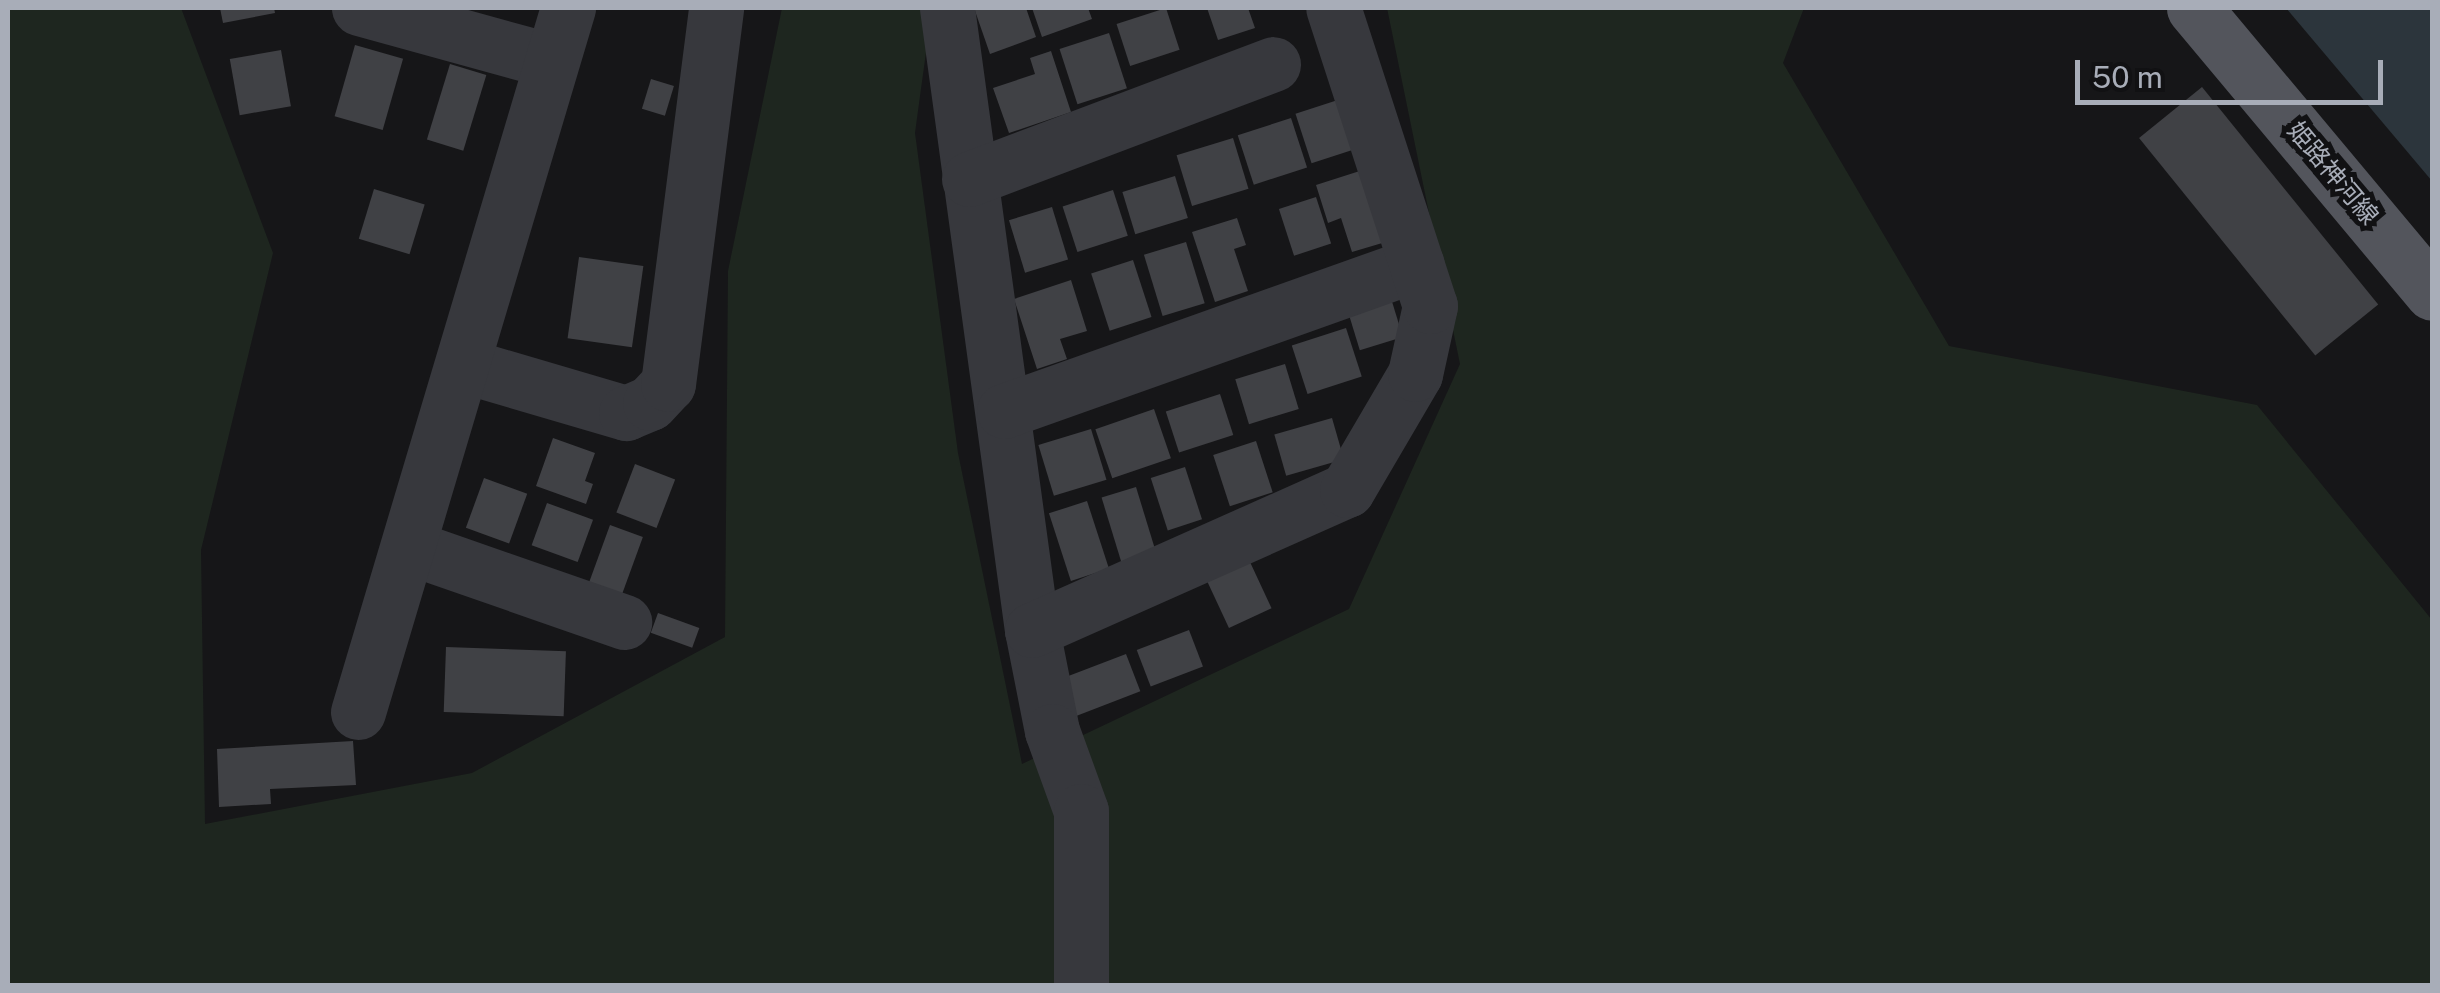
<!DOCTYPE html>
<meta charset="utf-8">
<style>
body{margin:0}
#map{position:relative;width:2440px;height:993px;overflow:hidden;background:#161618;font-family:"Public Sans","Noto Sans JP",sans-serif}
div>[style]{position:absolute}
.green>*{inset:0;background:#1e261f}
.water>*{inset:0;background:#2c353c}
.building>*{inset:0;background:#404145;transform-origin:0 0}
.minor>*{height:55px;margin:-27.5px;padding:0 27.5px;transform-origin:27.5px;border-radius:27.5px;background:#37383d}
.major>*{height:55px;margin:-27.5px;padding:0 27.5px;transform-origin:27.5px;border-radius:27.5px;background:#53555c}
span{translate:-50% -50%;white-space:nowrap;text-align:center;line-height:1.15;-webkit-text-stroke:10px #111113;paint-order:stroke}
.street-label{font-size:25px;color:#a8adb8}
.frame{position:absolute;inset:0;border:10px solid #a8adb8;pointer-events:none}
.scale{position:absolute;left:2075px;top:60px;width:308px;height:45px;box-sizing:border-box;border:5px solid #a8adb8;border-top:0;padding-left:12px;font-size:30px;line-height:35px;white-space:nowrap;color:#a8adb8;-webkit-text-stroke:8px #111113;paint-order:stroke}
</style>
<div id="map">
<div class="green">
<div style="clip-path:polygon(8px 8px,181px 8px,273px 253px,201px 550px,205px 824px,472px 773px,725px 637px,728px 271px,782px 8px,932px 8px,915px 133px,958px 453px,1022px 764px,1349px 609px,1460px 364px,1387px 8px,1804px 8px,1783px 63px,1949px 346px,2257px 405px,2432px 620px,2432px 985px,8px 985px)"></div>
</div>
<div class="water">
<div style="clip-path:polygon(2286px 8px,2432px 8px,2432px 181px)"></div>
</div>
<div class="building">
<div style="clip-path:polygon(220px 8px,274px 8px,275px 13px,223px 23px)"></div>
<div style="clip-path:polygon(974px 8px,1026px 8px,1036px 37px,990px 54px)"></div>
<div style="clip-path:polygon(1032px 8px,1088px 8px,1092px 19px,1042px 37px)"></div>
<div style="left:1166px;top:8px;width:44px;height:52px;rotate:72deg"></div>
<div style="clip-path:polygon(1207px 8px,1248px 8px,1255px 28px,1218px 40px)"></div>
<div style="left:1109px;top:33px;width:58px;height:52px;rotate:72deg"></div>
<div style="left:355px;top:45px;width:50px;height:74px;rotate:16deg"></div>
<div style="left:281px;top:50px;width:57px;height:52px;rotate:80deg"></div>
<div style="clip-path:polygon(1051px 51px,1071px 112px,1009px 133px,993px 88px,1035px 74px,1030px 58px)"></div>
<div style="left:450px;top:64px;width:38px;height:79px;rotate:17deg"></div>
<div style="left:651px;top:79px;width:24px;height:31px;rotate:17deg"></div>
<div style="left:2202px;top:87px;width:280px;height:81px;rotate:51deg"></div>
<div style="left:1344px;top:98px;width:52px;height:51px;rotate:72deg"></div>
<div style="left:1291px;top:118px;width:52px;height:56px;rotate:72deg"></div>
<div style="left:1233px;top:138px;width:53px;height:59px;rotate:73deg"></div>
<div style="clip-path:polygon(1366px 169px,1389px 241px,1352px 252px,1341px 218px,1328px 223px,1316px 185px)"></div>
<div style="left:1175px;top:176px;width:44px;height:55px;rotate:73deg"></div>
<div style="left:374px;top:189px;width:53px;height:52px;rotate:17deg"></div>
<div style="left:1113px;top:190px;width:48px;height:53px;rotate:72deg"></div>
<div style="left:1316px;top:197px;width:49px;height:39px;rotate:72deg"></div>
<div style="left:1052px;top:207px;width:55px;height:45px;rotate:73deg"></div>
<div style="clip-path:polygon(1237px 218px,1246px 245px,1234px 249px,1248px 291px,1215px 302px,1192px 232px)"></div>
<div style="left:1186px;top:242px;width:64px;height:44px;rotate:73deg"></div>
<div style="left:579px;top:257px;width:65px;height:82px;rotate:8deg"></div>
<div style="left:1133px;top:260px;width:60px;height:44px;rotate:72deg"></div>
<div style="clip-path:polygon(1071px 280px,1087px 331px,1060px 339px,1067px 359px,1037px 369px,1014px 299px)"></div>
<div style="left:1390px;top:295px;width:44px;height:45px;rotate:73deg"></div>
<div style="left:1346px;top:328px;width:51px;height:57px;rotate:72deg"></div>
<div style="left:1285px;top:364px;width:47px;height:52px;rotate:73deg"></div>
<div style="left:1220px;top:394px;width:43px;height:57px;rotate:72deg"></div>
<div style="left:1154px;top:409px;width:52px;height:62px;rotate:71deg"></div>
<div style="left:1332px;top:418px;width:43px;height:60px;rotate:74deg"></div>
<div style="left:1091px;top:429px;width:53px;height:55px;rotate:73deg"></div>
<div style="clip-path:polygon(553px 438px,595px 453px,585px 481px,593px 484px,586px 504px,536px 486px)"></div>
<div style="left:1256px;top:441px;width:54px;height:45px;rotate:72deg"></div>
<div style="left:635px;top:464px;width:43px;height:52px;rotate:21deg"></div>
<div style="left:1185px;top:467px;width:55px;height:36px;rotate:72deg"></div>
<div style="left:484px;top:478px;width:46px;height:53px;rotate:20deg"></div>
<div style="left:1136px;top:487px;width:67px;height:36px;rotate:73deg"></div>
<div style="left:1087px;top:501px;width:71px;height:40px;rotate:72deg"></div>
<div style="left:547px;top:503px;width:49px;height:45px;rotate:20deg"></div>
<div style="left:610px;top:525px;width:35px;height:65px;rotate:20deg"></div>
<div style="left:1250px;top:562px;width:51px;height:47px;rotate:65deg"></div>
<div style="left:658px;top:613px;width:44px;height:21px;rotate:20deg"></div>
<div style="left:1189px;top:630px;width:39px;height:56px;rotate:69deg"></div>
<div style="left:446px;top:647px;width:120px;height:65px;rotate:2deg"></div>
<div style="left:1126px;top:654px;width:40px;height:68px;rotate:69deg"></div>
<div style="clip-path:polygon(353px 741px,356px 785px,270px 789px,271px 804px,219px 807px,217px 749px)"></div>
</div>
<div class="minor">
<div style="left:359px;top:8px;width:199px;rotate:15.4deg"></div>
<div style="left:947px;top:8px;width:628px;rotate:82.22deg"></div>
<div style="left:1032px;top:630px;width:103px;rotate:78.8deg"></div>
<div style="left:1052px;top:731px;width:85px;rotate:70.1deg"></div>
<div style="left:1081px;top:811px;width:175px;rotate:90deg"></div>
<div style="left:969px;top:179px;width:325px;rotate:-20.7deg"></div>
<div style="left:466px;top:366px;width:167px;rotate:16.4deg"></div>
<div style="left:626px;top:413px;width:26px;rotate:-23deg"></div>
<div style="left:650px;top:403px;width:26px;rotate:-47deg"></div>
<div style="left:668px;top:384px;width:379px;rotate:-82.7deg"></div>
<div style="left:1004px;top:411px;width:438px;rotate:-19.6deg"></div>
<div style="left:409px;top:547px;width:228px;rotate:19.2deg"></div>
<div style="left:1032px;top:630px;width:345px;rotate:-24deg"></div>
<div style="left:1347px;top:490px;width:134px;rotate:-59.6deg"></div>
<div style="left:1415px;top:374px;width:70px;rotate:-77.6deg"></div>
<div style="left:1430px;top:306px;width:313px;rotate:-108deg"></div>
<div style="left:358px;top:712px;width:735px;rotate:-73.39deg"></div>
</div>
<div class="major">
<div style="left:2194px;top:8px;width:371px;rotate:50.1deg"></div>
</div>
<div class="street-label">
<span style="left:2333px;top:173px;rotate:50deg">姫路神河線</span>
</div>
<div class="frame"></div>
<div class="scale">50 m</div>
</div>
